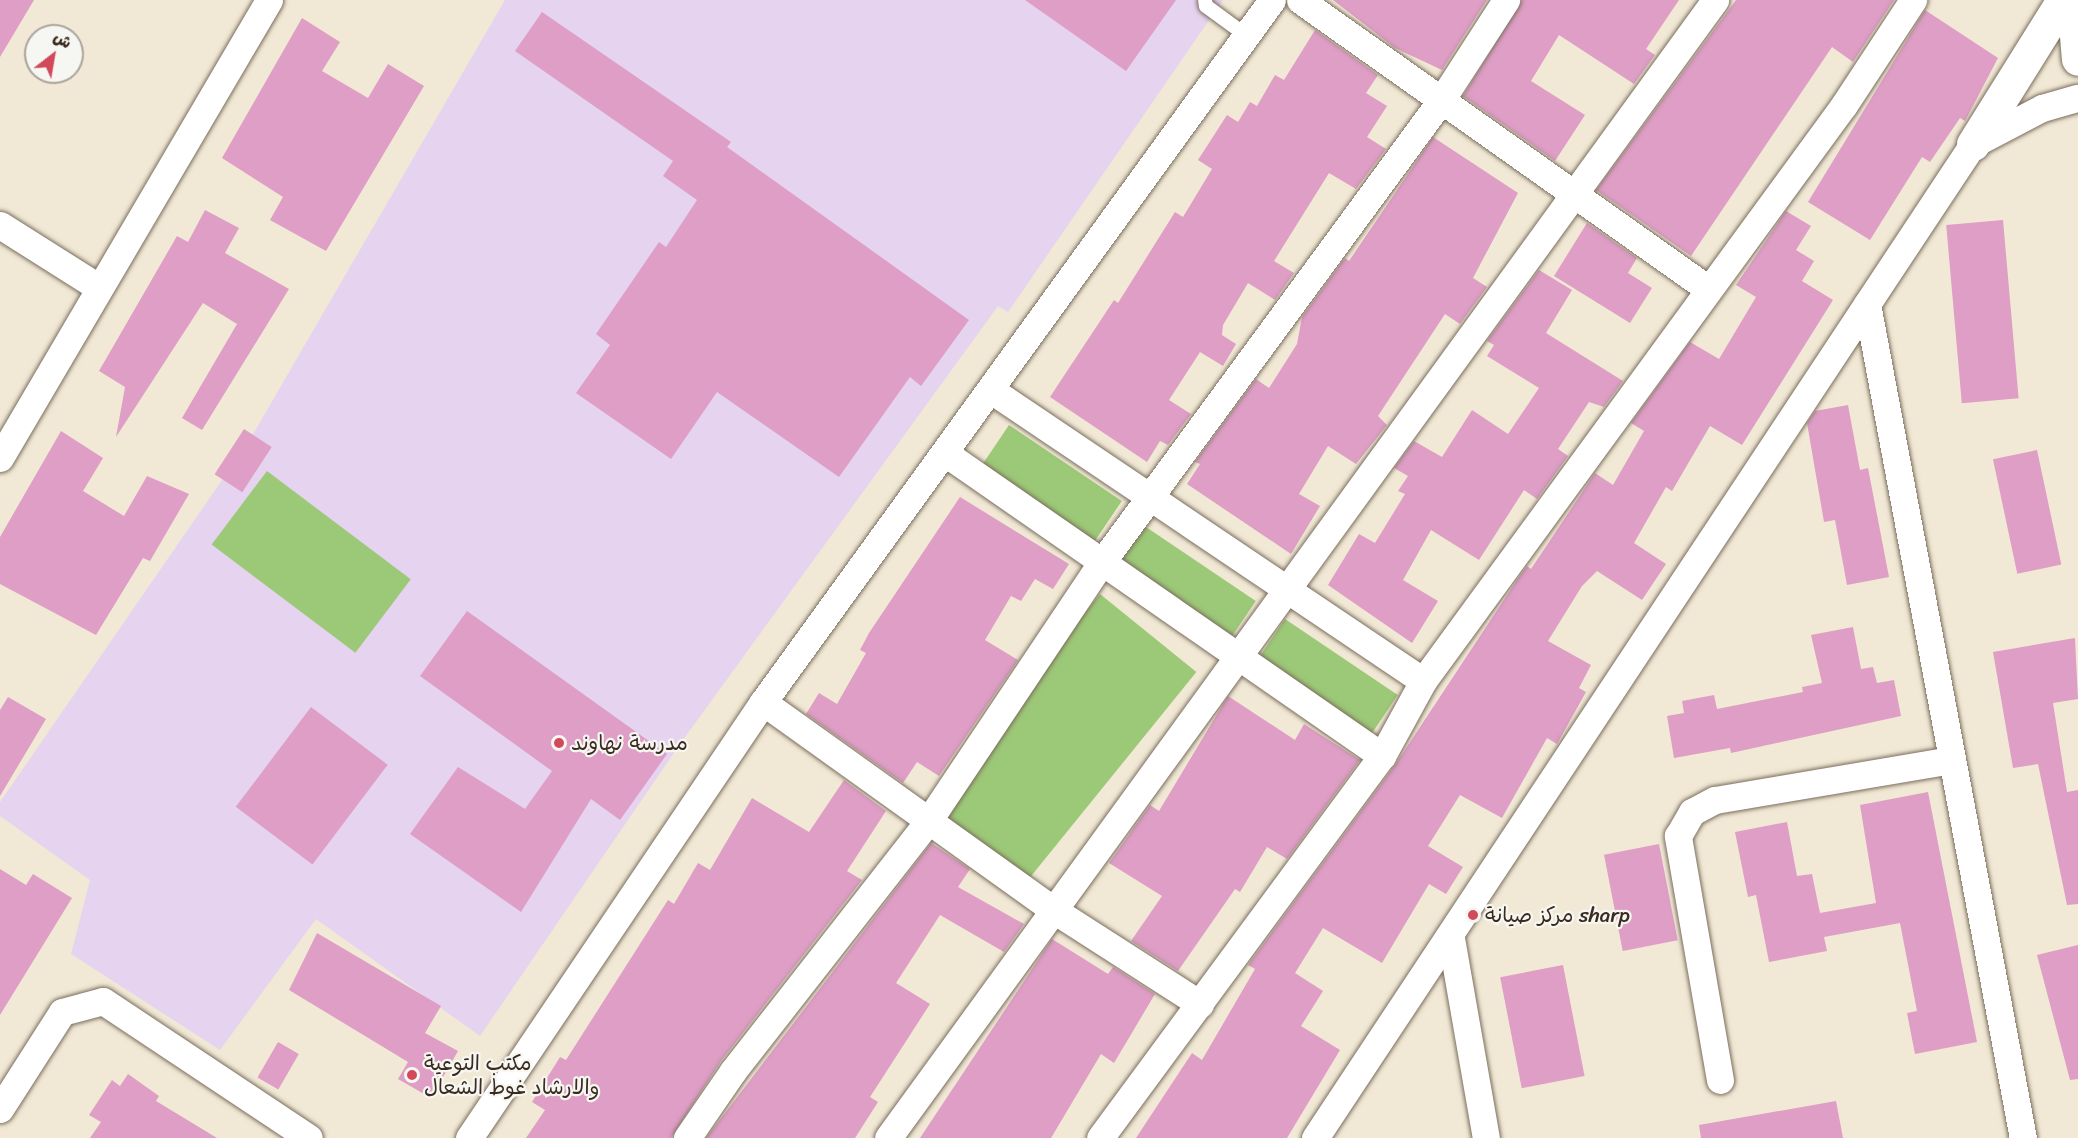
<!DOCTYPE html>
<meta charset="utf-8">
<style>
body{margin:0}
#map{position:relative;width:2078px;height:1138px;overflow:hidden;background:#f1e9d5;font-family:Sriracha,"Playpen Sans Arabic",sans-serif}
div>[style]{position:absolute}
.built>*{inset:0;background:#e5d3f0}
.green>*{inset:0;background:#9cc977;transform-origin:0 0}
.building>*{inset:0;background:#de9ec5;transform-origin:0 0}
.roads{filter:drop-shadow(0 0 2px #7b6d5e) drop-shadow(0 0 2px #7b6d5e)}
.lane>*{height:14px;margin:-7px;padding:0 7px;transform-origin:7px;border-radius:7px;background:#fff}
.street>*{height:27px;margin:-13.5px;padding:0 13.5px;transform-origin:13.5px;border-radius:13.5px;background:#fff}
.primary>*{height:33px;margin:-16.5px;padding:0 16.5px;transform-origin:16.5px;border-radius:16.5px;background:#fff}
.dots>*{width:16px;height:16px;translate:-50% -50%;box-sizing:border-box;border:3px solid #f6f6f2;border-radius:50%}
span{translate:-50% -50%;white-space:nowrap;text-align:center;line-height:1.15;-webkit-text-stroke:4.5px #f6f6f2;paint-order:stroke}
.poi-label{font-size:21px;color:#3b2a1e}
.left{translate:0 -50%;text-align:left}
.north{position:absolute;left:24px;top:24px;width:60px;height:60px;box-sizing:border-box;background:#f6f6f2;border:2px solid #aba49d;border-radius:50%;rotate:31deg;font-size:16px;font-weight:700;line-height:24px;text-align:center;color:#3b2a1e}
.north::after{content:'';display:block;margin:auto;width:21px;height:27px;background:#d1495b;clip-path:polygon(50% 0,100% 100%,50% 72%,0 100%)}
</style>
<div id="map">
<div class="built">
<div style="clip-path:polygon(505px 0,1223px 0,1008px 312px,998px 306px,680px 744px,480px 1036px,316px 919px,220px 1050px,71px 954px,90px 880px,0 816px,0 802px,249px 441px)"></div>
</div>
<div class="green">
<div style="left:1009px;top:425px;width:136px;height:53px;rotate:34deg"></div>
<div style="left:267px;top:471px;width:180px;height:92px;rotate:37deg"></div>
<div style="left:1143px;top:525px;width:136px;height:54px;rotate:34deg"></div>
<div style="left:1100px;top:594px;width:124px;height:276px;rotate:39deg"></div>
<div style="left:1285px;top:619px;width:136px;height:54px;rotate:34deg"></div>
</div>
<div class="building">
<div style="clip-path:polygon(0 0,34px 0,0 57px)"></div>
<div style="clip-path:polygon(1025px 0,1176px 0,1126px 71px)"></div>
<div style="clip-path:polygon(1333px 0,1487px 0,1442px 70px,1395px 48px)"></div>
<div style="clip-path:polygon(1522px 0,1679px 0,1646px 49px,1655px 55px,1634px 84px,1559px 35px,1531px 81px,1585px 115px,1555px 161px,1463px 96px)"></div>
<div style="clip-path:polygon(1736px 0,1894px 0,1853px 62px,1832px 47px,1691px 256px,1596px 190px)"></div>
<div style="clip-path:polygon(1925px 10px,1998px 58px,1965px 121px,1960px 118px,1930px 162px,1922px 157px,1870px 240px,1808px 202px)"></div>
<div style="clip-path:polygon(542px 12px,731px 142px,727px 147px,969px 320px,921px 386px,910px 377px,839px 477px,717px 392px,671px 459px,576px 393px,610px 345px,596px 334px,659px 242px,666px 247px,697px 200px,663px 176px,673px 161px,515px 51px)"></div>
<div style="clip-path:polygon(302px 18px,340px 42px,322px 71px,368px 98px,388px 64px,424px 86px,326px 251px,270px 220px,283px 197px,222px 158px)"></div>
<div style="clip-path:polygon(1315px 30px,1378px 75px,1366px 93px,1387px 106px,1367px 137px,1386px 149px,1356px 189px,1329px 173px,1274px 261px,1294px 273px,1275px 300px,1248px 283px,1223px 325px,1222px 335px,1236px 344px,1223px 366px,1200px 352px,1169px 400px,1191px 414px,1168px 445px,1160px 441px,1147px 462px,1050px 397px,1114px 300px,1118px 303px,1175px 212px,1183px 217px,1212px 169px,1198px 160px,1227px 115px,1238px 122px,1250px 102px,1257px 106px,1275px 75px,1284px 80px)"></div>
<div style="clip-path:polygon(1433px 137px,1518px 193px,1473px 278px,1487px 287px,1460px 324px,1445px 314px,1378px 416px,1387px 425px,1356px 464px,1328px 446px,1299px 494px,1320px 506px,1291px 554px,1187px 484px,1200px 464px,1195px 462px,1256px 379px,1269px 388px,1297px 344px,1302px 317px,1345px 258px,1349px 261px)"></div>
<div style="clip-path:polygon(205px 210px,239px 228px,225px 253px,289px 289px,202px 430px,182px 418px,237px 324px,203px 303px,116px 437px,125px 387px,99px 371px,177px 236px,188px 242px)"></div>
<div style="clip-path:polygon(1786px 211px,1811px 226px,1796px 250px,1814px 261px,1802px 281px,1833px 300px,1742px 445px,1710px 426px,1672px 491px,1666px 487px,1634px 543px,1666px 564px,1642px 600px,1597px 571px,1582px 586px,1548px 641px,1591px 665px,1579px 688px,1586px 692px,1557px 744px,1547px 738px,1502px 818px,1460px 795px,1428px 846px,1463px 867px,1446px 894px,1429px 884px,1382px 963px,1323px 928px,1295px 973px,1323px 991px,1301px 1026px,1340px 1050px,1287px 1138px,1136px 1138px,1192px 1053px,1202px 1060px,1255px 969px,1248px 965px,1395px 765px,1519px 577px,1527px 566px,1531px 569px,1595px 473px,1613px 485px,1644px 431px,1631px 423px,1690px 342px,1719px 359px,1756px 297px,1736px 285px)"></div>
<div style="left:2003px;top:220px;width:179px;height:57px;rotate:85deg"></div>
<div style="clip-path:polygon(1587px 223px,1637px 258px,1628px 273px,1652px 288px,1630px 323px,1554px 276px)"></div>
<div style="clip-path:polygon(1539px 270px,1572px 290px,1546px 333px,1623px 381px,1604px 407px,1589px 402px,1558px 449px,1568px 456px,1537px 499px,1524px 490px,1479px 560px,1431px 530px,1403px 580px,1438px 601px,1412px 643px,1328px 585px,1359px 534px,1375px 543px,1405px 494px,1398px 491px,1408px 476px,1394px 468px,1414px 441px,1442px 457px,1472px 410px,1508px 434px,1539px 388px,1487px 356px,1494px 345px,1487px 341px)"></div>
<div style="clip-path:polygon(1848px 405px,1860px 470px,1868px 468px,1889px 577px,1847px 585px,1835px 520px,1824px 522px,1807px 423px,1815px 411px)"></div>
<div style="left:244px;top:429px;width:33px;height:54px;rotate:33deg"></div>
<div style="clip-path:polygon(61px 431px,103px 458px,83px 491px,124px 516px,147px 476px,189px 494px,150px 561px,143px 558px,96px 635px,0 584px,0 537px)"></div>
<div style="left:2037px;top:450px;width:117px;height:45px;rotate:78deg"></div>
<div style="clip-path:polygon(960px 497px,1069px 564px,1053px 589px,1035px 579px,1021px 601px,1011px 596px,985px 640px,1018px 660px,939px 776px,917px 762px,903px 783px,806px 714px,819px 693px,837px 704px,866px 653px,860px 650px,869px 633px)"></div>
<div style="clip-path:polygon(467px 611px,667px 754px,620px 820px,591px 799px,521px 912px,410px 834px,458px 767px,525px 809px,552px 771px,420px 676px)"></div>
<div style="clip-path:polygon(1853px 627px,1861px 669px,1873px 667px,1877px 683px,1894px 680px,1901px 716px,1731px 753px,1730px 748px,1674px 758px,1667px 716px,1684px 713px,1682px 701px,1714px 695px,1717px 709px,1803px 692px,1802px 687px,1822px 683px,1811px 635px)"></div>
<div style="clip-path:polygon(2075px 638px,2078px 699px,2053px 703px,2067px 792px,2078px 790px,2078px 904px,2067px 905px,2038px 764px,2013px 768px,1993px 652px)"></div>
<div style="clip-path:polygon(1228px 696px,1295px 740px,1304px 724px,1360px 760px,1287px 859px,1267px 847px,1240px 892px,1235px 889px,1178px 971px,1131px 941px,1162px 896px,1109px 863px,1150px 805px,1159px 811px)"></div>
<div style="clip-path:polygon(8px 697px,46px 719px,0 796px,0 710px)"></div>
<div style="left:311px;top:707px;width:96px;height:125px;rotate:37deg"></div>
<div style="clip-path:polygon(844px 780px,886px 811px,847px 871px,862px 880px,721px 1061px,671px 1138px,526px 1138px,545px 1110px,532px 1102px,560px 1057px,566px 1060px,668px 900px,674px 904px,698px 863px,710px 870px,752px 798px,809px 832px)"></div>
<div style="clip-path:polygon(1928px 792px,1977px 1042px,1915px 1054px,1907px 1013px,1917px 1011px,1900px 923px,1824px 937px,1827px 951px,1769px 962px,1756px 895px,1748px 897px,1735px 832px,1787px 822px,1797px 876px,1812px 874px,1820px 913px,1876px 903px,1860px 805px)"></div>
<div style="clip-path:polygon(931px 843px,970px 869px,958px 887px,1024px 924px,1004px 952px,940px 915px,896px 983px,930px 1004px,870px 1097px,878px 1102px,855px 1138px,706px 1138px)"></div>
<div style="left:1659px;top:844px;width:98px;height:56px;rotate:79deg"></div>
<div style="clip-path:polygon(0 869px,26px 885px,33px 874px,72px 898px,0 1015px)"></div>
<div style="clip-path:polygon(317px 933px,441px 1006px,425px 1033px,458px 1051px,431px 1098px,398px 1079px,408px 1062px,289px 990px)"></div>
<div style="clip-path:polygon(1052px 939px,1108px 974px,1113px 967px,1155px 994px,1114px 1063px,1101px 1054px,1051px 1138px,920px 1138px)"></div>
<div style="clip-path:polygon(2078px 945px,2078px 1079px,2070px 1080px,2037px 955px)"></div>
<div style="left:1563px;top:965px;width:113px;height:64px;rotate:79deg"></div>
<div style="left:278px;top:1042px;width:24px;height:41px;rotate:30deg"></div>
<div style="clip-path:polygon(128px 1074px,159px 1096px,156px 1101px,217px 1138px,90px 1138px,101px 1122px,89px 1115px,112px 1080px,120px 1086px)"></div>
<div style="clip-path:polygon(1836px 1101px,1843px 1138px,1701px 1138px,1699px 1125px)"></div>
</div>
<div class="roads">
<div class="lane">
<div style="left:1205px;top:0;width:6px;rotate:81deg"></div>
<div style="left:1206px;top:6px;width:51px;rotate:36.2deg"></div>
</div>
<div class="street">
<div style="left:1300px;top:0;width:500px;rotate:35.3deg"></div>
<div style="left:0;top:225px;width:116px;rotate:32.3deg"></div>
<div style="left:1867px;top:304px;width:848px;rotate:79.41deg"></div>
<div style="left:991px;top:390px;width:521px;rotate:33.96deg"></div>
<div style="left:945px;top:453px;width:532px;rotate:34.74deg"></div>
<div style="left:0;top:458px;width:531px;rotate:-59.57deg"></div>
<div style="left:763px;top:702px;width:355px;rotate:35.6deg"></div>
<div style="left:1052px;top:909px;width:176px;rotate:32.7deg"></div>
<div style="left:1451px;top:938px;width:203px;rotate:80.1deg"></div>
<div style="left:1720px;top:1080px;width:248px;rotate:-99.8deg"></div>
<div style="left:1678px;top:836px;width:28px;rotate:-60deg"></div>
<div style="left:1692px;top:812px;width:26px;rotate:-28deg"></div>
<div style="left:1715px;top:800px;width:239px;rotate:-9.6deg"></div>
<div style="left:0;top:1109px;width:115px;rotate:-57.4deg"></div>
<div style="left:62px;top:1012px;width:42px;rotate:-15deg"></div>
<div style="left:103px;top:1001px;width:247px;rotate:33.6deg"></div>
<div style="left:469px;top:1138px;width:526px;rotate:-56.01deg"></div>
<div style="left:763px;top:702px;width:867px;rotate:-54.06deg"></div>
<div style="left:687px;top:1138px;width:81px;rotate:-55.5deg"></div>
<div style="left:733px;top:1071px;width:318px;rotate:-52deg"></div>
<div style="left:929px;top:820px;width:311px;rotate:-56.2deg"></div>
<div style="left:1102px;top:562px;width:574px;rotate:-53.71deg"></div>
<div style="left:1442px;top:99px;width:118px;rotate:-57.1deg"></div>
<div style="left:888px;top:1138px;width:1407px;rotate:-53.99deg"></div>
<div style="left:1100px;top:1138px;width:475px;rotate:-53.6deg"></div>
<div style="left:1382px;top:756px;width:85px;rotate:-61.3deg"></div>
<div style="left:1423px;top:681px;width:713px;rotate:-53.84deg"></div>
<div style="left:1844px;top:105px;width:126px;rotate:-56.7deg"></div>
<div style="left:1315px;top:1138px;width:1192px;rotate:-56.5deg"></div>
<div style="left:1973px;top:144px;width:78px;rotate:-27.6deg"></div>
<div style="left:2042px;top:108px;width:37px;rotate:-16deg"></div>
</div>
<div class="primary">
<div style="left:2073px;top:0;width:59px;rotate:85.2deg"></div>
<div style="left:1973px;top:144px;width:170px;rotate:-58deg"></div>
</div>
</div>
<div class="dots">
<div style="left:559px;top:743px;background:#d1495b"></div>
<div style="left:1473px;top:915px;background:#d1495b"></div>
<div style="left:412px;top:1075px;background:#d1495b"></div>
</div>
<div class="poi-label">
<span class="left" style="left:571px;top:743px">مدرسة نهاوند</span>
<span class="left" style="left:1485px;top:915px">مركز صيانة sharp</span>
<span class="left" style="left:424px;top:1075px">مكتب التوعية<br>والارشاد غوط الشعال</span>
</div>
<div class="north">ش</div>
</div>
